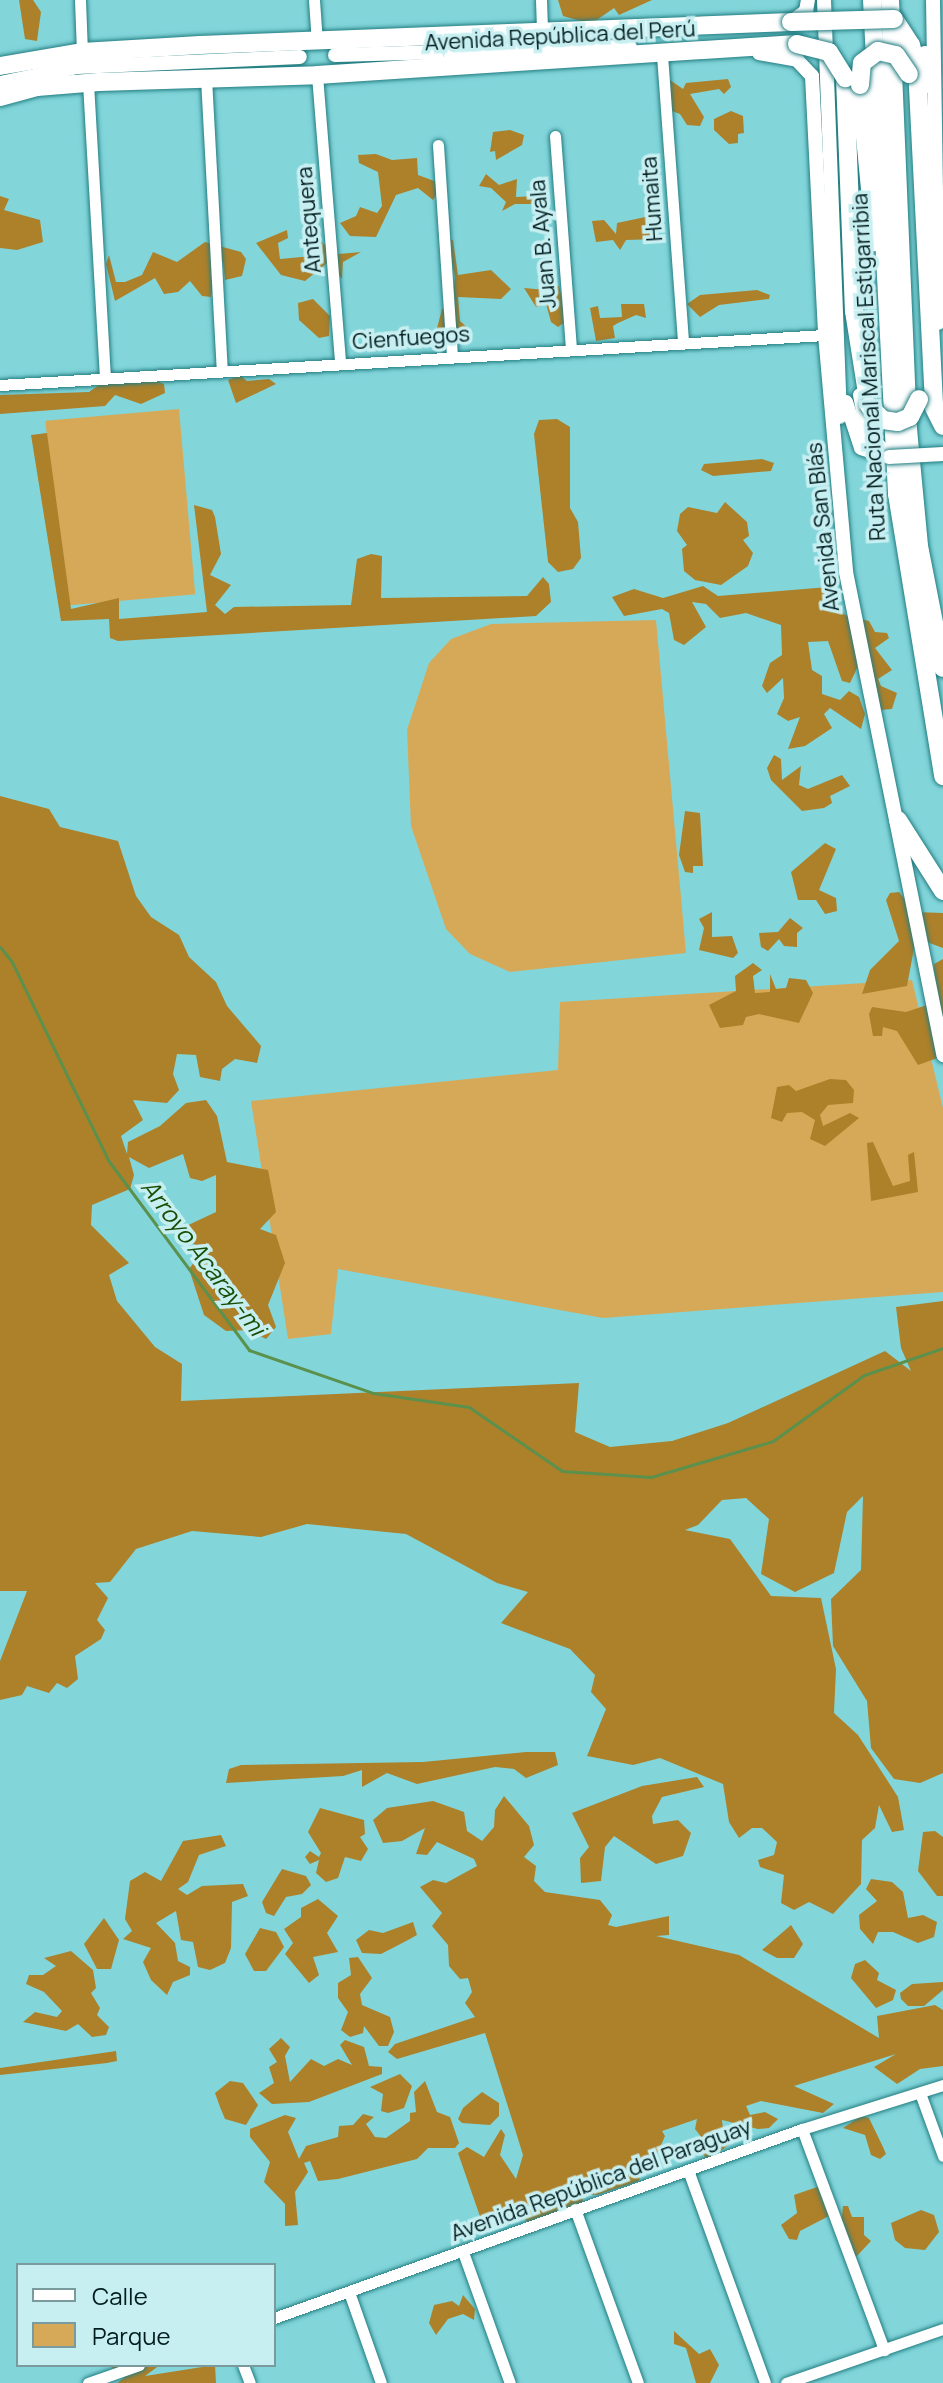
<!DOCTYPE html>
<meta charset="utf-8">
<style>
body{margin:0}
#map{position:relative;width:943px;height:2383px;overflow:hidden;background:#82d6da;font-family:Manrope,sans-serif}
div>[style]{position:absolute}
.green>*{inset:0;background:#d6a959;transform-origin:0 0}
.forest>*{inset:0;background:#ad802a}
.stream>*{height:3px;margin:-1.5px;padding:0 1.5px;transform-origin:1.5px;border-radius:1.5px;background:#5b914d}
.roads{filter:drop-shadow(0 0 2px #227d81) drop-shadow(0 0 2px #227d81)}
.minor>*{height:11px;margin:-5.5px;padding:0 5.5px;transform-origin:5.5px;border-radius:5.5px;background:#fff}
.tertiary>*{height:14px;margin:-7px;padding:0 7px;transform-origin:7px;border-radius:7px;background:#fff}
.trunk>*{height:18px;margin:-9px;padding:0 9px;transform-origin:9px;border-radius:9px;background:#fff}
.bridges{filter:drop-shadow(0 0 2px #227d81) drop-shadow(0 0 2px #227d81)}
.tertiary-bridge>*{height:14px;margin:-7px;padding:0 7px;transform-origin:7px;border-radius:7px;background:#fff}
.trunk-bridge>*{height:18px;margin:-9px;padding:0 9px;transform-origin:9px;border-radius:9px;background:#fff}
span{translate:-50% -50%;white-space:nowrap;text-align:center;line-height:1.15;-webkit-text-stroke:7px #c7eff1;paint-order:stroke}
.street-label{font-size:22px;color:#031d1f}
.water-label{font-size:24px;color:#174e04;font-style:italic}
.legend{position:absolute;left:16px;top:2263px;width:260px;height:104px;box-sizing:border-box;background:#c7eff1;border:2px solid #799b9d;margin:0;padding:10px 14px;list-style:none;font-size:24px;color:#031d1f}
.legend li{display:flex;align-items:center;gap:16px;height:40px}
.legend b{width:40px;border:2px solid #799b9d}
</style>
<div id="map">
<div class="green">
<div style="left:179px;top:409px;width:186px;height:134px;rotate:85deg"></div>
<div style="clip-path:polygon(656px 620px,686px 953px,510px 972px,470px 954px,446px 929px,411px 826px,407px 730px,429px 663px,451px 639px,491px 624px)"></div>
<div style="clip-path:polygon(912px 980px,943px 1108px,943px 1292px,603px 1318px,338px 1269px,331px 1334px,288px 1339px,251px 1101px,558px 1070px,560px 1002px)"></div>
</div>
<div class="forest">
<div style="clip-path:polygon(19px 0,33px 0,41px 12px,37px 41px,25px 39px)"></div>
<div style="clip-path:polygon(558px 0,652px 0,619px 15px,614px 8px,591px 24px,563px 16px)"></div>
<div style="clip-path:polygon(728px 79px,731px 87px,724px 94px,719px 89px,690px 94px,704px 117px,700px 126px,687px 125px,680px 114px,666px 109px,664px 84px,670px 80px,683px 89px,686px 83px)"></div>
<div style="clip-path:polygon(731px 111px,743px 116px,744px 133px,738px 134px,738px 143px,729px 144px,714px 130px,714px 119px)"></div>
<div style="clip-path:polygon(510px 130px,524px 135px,522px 145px,496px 160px,495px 151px,490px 152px,493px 132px)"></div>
<div style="clip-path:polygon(376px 154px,392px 160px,417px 158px,418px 175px,437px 182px,436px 195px,433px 200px,418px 188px,396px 195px,376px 237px,350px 236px,340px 223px,356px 216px,360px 207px,377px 213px,382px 206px,378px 172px,359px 163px,358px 155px)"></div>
<div style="clip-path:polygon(486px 174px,499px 185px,517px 179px,516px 197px,537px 196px,538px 204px,515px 204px,502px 211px,506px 202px,491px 188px,479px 186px)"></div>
<div style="clip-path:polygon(0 196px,9px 199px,4px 210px,40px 220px,43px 242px,17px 250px,0 248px)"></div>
<div style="clip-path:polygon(650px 216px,659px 239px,626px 240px,620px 250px,613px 240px,596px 242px,592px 221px,604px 220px,616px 234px,617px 223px)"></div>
<div style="clip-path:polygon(287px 230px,288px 238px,278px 243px,280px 259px,312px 256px,321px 242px,339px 254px,361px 252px,343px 262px,342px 279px,327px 263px,305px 281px,281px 275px,256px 243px)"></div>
<div style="clip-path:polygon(447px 239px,453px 240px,458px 275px,491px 270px,511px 289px,501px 299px,458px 297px,460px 321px,469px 329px,466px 341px,456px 342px,436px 332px,442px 309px,451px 309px,455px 277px)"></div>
<div style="clip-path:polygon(205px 242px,241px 252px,246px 259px,242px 276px,225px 280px,223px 262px,215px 264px,211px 297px,202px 296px,190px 281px,178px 292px,164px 294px,155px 278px,115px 301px,106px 264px,109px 255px,116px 282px,125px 282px,142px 275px,153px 252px,177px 262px)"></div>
<div style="clip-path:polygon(552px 285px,559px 286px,562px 298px,565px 322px,558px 327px,551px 322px,546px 304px,536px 307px,524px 288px,546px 290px)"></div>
<div style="clip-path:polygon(757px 290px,770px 295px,769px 299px,719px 305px,700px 317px,687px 304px,700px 295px)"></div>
<div style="clip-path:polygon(313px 299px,330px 316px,329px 336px,319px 338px,299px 320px,298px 303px)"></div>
<div style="clip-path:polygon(621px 304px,644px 304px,646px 318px,636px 315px,618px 323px,613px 326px,615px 338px,596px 341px,590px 308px,598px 306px,600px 318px,622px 317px)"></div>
<div style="clip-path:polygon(240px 375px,247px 381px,269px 379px,276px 384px,236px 403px,228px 380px)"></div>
<div style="clip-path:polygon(153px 380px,164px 384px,165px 393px,141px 404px,115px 395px,105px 406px,0 414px,0 395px,89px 392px,100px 384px)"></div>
<div style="clip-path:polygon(557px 419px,570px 427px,570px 508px,578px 522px,581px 558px,573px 569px,558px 572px,548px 562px,534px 434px,539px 420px)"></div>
<div style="clip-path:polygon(47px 433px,71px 609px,119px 598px,119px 619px,207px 612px,194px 505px,212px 510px,215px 517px,221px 554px,210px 575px,231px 585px,215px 605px,225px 614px,234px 607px,351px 605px,357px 559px,371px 554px,382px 556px,381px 598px,527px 596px,543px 577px,549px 584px,551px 602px,536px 616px,118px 641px,110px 638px,109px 619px,61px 621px,31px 435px)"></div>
<div style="clip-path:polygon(762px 459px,774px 463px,771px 471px,713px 476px,701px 470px,704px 464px)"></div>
<div style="clip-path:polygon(725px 502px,747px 522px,749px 536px,743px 540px,753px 553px,748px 566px,721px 585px,695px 580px,684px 571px,682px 549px,687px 545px,677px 531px,680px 514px,688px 507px,717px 513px)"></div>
<div style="clip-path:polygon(703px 586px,718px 596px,828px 587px,845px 615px,869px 621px,875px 632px,887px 633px,889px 638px,875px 648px,892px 670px,878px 679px,881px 686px,897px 693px,892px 709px,880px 710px,860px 662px,850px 683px,842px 681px,828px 641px,808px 642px,812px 670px,822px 676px,822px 694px,840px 700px,849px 691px,859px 697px,865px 714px,861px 729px,830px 708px,824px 714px,832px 728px,805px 746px,788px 749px,800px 717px,788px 721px,777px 714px,784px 698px,783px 678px,767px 693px,762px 686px,770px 663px,782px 655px,781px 625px,746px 613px,720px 618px,706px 604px,692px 602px,706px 627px,684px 645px,674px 640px,669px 613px,662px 609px,624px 616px,612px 597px,634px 589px,663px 598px)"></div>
<div style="clip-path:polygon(774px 755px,781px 759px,782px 780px,801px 766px,799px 785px,808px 789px,842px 775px,850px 786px,830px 796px,832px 803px,824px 808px,802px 811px,771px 780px,767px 768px)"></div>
<div style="clip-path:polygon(0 796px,49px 809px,60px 827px,118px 841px,136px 896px,151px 917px,179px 935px,189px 957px,216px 982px,227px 1006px,261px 1046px,257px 1063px,235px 1059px,222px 1069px,220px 1081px,200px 1077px,196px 1055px,177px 1054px,173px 1074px,179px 1090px,167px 1103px,133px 1100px,143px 1120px,121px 1136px,127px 1154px,128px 1142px,160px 1126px,186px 1103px,206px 1100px,217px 1116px,227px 1162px,268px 1170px,276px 1212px,260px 1229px,276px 1235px,285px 1263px,268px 1305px,276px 1327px,266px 1339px,249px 1330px,226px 1331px,204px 1315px,189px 1269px,205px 1248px,191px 1243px,182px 1228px,216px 1212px,216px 1175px,202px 1181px,190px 1178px,183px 1154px,149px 1168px,129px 1157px,134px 1175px,130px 1189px,92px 1205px,91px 1225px,129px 1263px,109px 1275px,117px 1301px,155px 1347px,182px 1364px,181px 1401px,579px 1383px,575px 1432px,610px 1447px,672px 1441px,728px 1423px,885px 1351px,911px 1371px,901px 1348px,896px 1307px,943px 1301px,943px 1773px,920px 1783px,894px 1779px,871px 1748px,867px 1701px,833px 1646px,831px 1599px,861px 1570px,863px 1496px,847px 1512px,834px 1573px,795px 1592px,761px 1574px,769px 1519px,746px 1498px,722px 1500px,698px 1525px,685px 1530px,730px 1539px,771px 1596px,821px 1598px,836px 1669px,834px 1713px,858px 1735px,898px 1797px,904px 1830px,892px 1832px,879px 1805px,875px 1828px,862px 1840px,861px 1884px,833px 1914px,809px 1902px,794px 1910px,781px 1903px,784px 1875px,760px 1867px,758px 1860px,774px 1855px,777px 1842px,762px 1828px,752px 1828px,739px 1838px,729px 1822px,723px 1784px,660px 1758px,633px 1765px,587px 1756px,606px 1709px,591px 1692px,595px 1675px,570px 1649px,501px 1623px,528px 1592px,497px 1583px,406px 1534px,307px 1524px,261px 1537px,192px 1531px,136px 1549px,110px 1582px,95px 1583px,108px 1598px,97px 1620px,105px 1630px,101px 1639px,75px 1656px,78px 1679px,67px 1688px,57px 1683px,49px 1693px,27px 1686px,22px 1695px,0 1700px,0 1661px,27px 1591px,0 1591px)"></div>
<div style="clip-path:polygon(685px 811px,700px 813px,703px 866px,693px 866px,693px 873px,685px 872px,679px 855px)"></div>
<div style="clip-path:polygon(825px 843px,836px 849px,819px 890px,836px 898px,837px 911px,825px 914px,816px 900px,798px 900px,791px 872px)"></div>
<div style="clip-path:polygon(899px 892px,915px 912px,943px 913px,943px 948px,916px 938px,907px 986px,862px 994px,870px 970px,899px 941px,886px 900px,890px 893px)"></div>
<div style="clip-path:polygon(712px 912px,712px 937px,732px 936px,738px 953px,733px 958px,699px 950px,704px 928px,699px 919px)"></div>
<div style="clip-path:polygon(790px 918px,803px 928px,797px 933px,797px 947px,784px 946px,779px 939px,768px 951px,761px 947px,759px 933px,778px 932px)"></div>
<div style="clip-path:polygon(943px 959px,943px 1056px,918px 1065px,897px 1031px,883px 1027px,882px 1036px,873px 1036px,869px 1014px,872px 1007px,906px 1012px,927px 1005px,935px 988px,934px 964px)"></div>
<div style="clip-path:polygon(753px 963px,762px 970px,753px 976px,755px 993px,770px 992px,770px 974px,776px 989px,786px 988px,789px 978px,806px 980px,813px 993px,799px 1023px,759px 1014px,746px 1017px,743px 1025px,720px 1028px,709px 1005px,736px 991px,735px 976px)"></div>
<div style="clip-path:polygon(830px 1079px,846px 1080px,854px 1090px,853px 1103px,828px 1105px,820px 1115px,823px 1126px,850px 1113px,859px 1118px,825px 1146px,810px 1139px,815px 1120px,802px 1112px,787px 1113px,782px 1122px,771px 1118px,777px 1087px,789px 1085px,796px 1091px)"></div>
<div style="clip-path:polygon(873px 1142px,893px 1186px,910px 1181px,908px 1155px,914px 1152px,918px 1192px,871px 1201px,867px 1143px)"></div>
<div style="clip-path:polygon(526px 1752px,555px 1752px,558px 1765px,526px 1778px,514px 1769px,495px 1767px,417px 1784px,387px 1773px,362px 1787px,362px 1770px,343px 1776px,226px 1783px,229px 1769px,241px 1765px,423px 1762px)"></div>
<div style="clip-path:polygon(697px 1777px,704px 1787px,662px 1797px,652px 1816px,653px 1824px,678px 1820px,691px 1833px,683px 1856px,656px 1864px,614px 1836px,605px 1847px,601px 1881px,581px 1883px,580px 1858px,589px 1847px,572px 1813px,642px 1786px)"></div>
<div style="clip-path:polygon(504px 1796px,529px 1826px,534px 1845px,524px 1857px,536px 1866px,534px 1881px,545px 1892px,600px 1900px,612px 1915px,608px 1925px,616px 1927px,669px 1916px,669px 1935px,656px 1936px,739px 1955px,879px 2038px,877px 2016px,935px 2005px,943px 2010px,943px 2066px,920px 2069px,897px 2084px,874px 2067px,896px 2054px,794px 2086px,834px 2104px,823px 2113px,761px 2101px,746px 2106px,750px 2115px,765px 2112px,778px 2119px,769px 2128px,758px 2129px,722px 2120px,723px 2129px,736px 2139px,718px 2153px,718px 2165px,709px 2165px,703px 2153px,706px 2143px,695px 2129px,697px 2119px,662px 2131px,665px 2136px,655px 2159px,641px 2169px,639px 2181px,597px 2195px,582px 2194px,583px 2203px,527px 2222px,522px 2215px,509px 2222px,509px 2217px,484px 2228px,458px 2153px,467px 2147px,484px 2157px,501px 2129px,505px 2135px,500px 2155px,516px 2179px,523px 2155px,485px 2033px,397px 2059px,388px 2052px,395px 2044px,475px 2017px,465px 2003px,472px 1992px,468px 1978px,460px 1979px,449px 1966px,448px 1945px,432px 1926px,442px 1913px,420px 1887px,433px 1880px,446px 1883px,477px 1866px,474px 1859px,437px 1842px,427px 1855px,416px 1854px,425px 1828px,402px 1841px,383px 1843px,373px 1820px,387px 1808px,433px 1801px,464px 1812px,467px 1831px,482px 1841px,494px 1827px,495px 1810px)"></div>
<div style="clip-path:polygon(320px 1808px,364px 1820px,365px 1834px,360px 1837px,368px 1849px,361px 1861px,345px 1857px,338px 1878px,326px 1882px,316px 1873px,319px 1860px,310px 1864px,305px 1857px,310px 1851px,319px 1857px,321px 1853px,308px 1832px)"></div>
<div style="clip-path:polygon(935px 1831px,943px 1837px,943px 1896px,937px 1896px,918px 1871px,923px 1832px)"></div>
<div style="clip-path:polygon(221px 1835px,226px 1846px,199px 1855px,188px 1882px,178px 1889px,187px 1895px,202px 1886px,243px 1884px,248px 1896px,232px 1902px,231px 1948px,225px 1963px,210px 1970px,198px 1967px,193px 1942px,181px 1940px,176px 1911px,156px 1923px,175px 1943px,178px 1961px,190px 1967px,190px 1975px,173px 1982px,167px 1995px,151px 1980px,143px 1962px,151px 1948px,123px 1939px,132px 1931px,125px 1919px,130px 1881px,145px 1872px,161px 1881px,183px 1841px)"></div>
<div style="clip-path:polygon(282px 1869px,306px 1876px,311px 1885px,302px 1894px,286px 1897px,274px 1916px,266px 1913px,262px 1902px)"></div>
<div style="clip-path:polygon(871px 1879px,892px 1882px,903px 1892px,908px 1918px,923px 1915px,937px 1922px,934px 1937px,918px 1943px,893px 1932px,878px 1932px,873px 1944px,860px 1929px,859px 1915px,877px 1901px,866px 1889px)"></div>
<div style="clip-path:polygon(318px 1899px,338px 1916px,327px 1933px,338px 1952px,313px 1957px,319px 1975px,309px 1983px,285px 1954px,293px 1943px,284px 1929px,301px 1917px,301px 1908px)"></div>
<div style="clip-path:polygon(104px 1918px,119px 1940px,111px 1969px,97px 1969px,84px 1944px)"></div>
<div style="clip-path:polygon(413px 1922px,417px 1935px,408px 1940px,381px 1954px,362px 1953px,356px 1940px,369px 1930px,383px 1933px)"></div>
<div style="clip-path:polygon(791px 1925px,803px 1944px,794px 1958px,777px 1958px,762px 1950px)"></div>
<div style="clip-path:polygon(260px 1928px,276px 1932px,284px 1947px,266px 1971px,254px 1971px,245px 1954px)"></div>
<div style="clip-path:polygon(71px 1951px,93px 1970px,96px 1988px,91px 1993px,100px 2008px,97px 2015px,109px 2027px,106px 2035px,92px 2037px,78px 2024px,66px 2031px,23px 2022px,35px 2012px,57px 2017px,62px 2011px,44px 1992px,26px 1984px,29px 1975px,43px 1975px,56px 1966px,44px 1958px)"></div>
<div style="clip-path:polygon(358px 1957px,372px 1978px,360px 1994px,362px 2005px,390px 2017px,394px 2032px,388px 2046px,379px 2046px,364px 2026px,363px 2033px,350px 2037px,341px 2030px,348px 2012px,338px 1998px,338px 1983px,351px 1975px,349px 1958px)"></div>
<div style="clip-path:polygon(865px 1960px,879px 1973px,877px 1980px,896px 1990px,893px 2000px,876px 2008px,851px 1978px,855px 1964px)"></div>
<div style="clip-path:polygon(943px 1982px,943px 1990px,924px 2006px,908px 2006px,901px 1999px,900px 1993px,912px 1984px)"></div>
<div style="clip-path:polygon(281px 2038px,290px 2047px,285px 2056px,290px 2082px,311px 2059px,324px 2066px,338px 2059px,352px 2065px,340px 2045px,345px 2040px,364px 2047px,369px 2066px,382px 2067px,382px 2074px,309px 2102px,272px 2104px,259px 2093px,274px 2083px,269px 2067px,277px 2062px,269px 2049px)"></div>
<div style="clip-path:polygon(116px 2051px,117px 2061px,107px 2063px,0 2075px,0 2068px)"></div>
<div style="clip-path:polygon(400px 2074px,412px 2086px,404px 2108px,388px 2113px,381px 2111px,383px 2094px,370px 2087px)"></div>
<div style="clip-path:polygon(230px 2081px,243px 2083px,258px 2105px,246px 2125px,225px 2119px,220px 2107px,215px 2093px)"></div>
<div style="clip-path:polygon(425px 2081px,437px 2112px,450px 2117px,459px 2143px,455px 2148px,428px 2148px,417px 2159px,338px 2179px,318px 2181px,310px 2161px,304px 2163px,308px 2172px,295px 2192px,298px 2225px,285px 2226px,285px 2204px,264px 2182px,270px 2162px,250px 2137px,250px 2129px,285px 2115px,296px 2118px,288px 2132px,299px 2159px,306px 2146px,338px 2137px,339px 2126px,353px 2125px,363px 2114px,374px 2117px,366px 2124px,375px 2137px,386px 2138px,410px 2121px,410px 2113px,416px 2112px,414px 2092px)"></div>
<div style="clip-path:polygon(482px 2092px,499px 2103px,499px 2116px,490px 2125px,462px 2123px,458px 2119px,463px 2108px)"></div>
<div style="clip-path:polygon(861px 2116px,869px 2118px,883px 2147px,886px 2154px,880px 2159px,871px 2155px,865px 2135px,843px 2128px)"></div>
<div style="clip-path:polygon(820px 2186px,829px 2216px,800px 2231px,797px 2240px,789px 2239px,781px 2225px,797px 2213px,794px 2195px)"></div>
<div style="clip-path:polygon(843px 2206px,848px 2206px,852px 2217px,864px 2217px,864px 2235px,871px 2241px,856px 2257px,841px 2224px)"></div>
<div style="clip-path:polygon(921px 2210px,934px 2215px,939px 2232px,925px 2250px,905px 2248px,895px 2240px,891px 2223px)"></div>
<div style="clip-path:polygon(463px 2295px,475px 2309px,474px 2320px,463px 2314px,448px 2319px,436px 2335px,429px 2323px,434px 2305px,452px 2301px,459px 2306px)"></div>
<div style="clip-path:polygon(674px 2331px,699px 2354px,710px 2349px,719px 2365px,710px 2383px,696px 2383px,686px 2348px,674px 2344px)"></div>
<div style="clip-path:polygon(109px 2365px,160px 2365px,145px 2376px,215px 2365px,216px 2383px,117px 2383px,124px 2378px)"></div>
</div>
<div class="stream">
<div style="left:0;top:947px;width:19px;rotate:51deg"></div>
<div style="left:12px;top:962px;width:220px;rotate:64.1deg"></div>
<div style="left:108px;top:1160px;width:237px;rotate:53.4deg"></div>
<div style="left:249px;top:1350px;width:131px;rotate:19.1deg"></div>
<div style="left:373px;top:1393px;width:97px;rotate:8.3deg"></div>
<div style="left:469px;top:1407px;width:113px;rotate:34.5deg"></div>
<div style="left:562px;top:1471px;width:89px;rotate:3.9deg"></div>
<div style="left:651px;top:1477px;width:127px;rotate:-16.4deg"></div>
<div style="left:773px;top:1441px;width:112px;rotate:-36deg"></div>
<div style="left:864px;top:1375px;width:83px;rotate:-18.9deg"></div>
</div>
<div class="roads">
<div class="minor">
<div style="left:80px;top:0;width:52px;rotate:87.8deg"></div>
<div style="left:314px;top:0;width:39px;rotate:86deg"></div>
<div style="left:541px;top:0;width:33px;rotate:88deg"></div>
<div style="left:662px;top:55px;width:287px;rotate:85.8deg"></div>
<div style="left:317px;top:75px;width:289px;rotate:85.4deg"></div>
<div style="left:206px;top:78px;width:292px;rotate:86.9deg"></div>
<div style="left:88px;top:83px;width:295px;rotate:86.7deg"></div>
<div style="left:555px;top:136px;width:213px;rotate:85.7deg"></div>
<div style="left:438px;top:145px;width:210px;rotate:86.2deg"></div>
<div style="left:0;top:385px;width:827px;rotate:-3.47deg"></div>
<div style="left:920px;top:2093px;width:67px;rotate:69.9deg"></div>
<div style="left:802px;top:2129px;width:236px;rotate:69.6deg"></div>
<div style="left:688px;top:2170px;width:226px;rotate:70.1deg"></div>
<div style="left:575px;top:2209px;width:185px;rotate:70.1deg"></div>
<div style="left:463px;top:2252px;width:139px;rotate:70.3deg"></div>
<div style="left:349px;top:2292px;width:96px;rotate:70.6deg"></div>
<div style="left:274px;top:2318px;width:561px;rotate:-19.7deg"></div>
<div style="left:802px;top:2129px;width:148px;rotate:-17.3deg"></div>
<div style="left:243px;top:2365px;width:19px;rotate:69deg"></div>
<div style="left:88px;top:2383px;width:54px;rotate:-19.4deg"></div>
<div style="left:786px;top:2383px;width:166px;rotate:-19deg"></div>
</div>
<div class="tertiary">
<div style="left:824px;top:0;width:417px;rotate:87.8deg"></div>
<div style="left:933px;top:0;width:323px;rotate:89.1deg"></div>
<div style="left:791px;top:22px;width:19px;rotate:-36deg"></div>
<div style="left:806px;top:11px;width:11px;rotate:-80deg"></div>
<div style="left:759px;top:53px;width:39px;rotate:10deg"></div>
<div style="left:797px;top:60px;width:22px;rotate:47deg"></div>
<div style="left:812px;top:76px;width:259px;rotate:87.1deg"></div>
<div style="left:825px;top:335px;width:238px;rotate:84.9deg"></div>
<div style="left:846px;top:572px;width:493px;rotate:78.6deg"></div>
<div style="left:335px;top:55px;width:295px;rotate:-1.6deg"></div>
<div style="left:0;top:83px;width:79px;rotate:-11.7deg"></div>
<div style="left:77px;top:67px;width:223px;rotate:-2.6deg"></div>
<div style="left:860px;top:395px;width:38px;rotate:79deg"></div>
<div style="left:867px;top:432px;width:33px;rotate:49deg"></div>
<div style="left:846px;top:402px;width:48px;rotate:71.9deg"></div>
<div style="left:861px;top:448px;width:28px;rotate:18deg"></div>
</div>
<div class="trunk">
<div style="left:872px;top:0;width:495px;rotate:87.1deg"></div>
<div style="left:897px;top:494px;width:286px;rotate:80.7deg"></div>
<div style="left:890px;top:0;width:429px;rotate:87.6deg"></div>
<div style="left:908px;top:429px;width:118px;rotate:84.6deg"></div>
<div style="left:919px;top:546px;width:124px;rotate:78.9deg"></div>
<div style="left:894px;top:19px;width:31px;rotate:57deg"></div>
<div style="left:911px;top:45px;width:24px;rotate:75deg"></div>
<div style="left:917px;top:68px;width:340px;rotate:87.1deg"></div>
<div style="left:934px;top:408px;width:20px;rotate:63deg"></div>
<div style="left:925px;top:55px;width:31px;rotate:77deg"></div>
<div style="left:0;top:66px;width:83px;rotate:-9.7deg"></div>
<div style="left:82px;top:52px;width:118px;rotate:-3.4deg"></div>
<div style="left:200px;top:45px;width:591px;rotate:-2.23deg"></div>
<div style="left:845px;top:78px;width:233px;rotate:87.8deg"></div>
<div style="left:854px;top:311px;width:96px;rotate:81deg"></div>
<div style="left:860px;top:85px;width:158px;rotate:84.5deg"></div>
<div style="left:0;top:97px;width:38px;rotate:-15deg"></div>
<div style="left:37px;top:87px;width:62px;rotate:-4.6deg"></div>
<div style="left:99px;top:82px;width:218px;rotate:-1.8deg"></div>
<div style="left:317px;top:75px;width:481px;rotate:-3.7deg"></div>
<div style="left:898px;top:820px;width:84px;rotate:57.6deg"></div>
</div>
</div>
<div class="bridges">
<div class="tertiary-bridge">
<div style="left:889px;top:457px;width:54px;rotate:-3.2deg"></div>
</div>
<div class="trunk-bridge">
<div style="left:791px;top:22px;width:103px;rotate:-1.7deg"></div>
<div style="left:797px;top:44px;width:33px;rotate:14deg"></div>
<div style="left:829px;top:52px;width:31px;rotate:58deg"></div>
<div style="left:860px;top:85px;width:22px;rotate:-85deg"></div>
<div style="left:862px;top:63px;width:20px;rotate:-37deg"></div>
<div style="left:878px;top:51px;width:18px;rotate:13deg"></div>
<div style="left:896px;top:55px;width:23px;rotate:56deg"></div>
<div style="left:869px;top:406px;width:20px;rotate:45deg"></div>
<div style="left:883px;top:420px;width:15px;rotate:8deg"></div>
<div style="left:898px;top:422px;width:13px;rotate:-23deg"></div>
<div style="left:910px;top:417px;width:20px;rotate:-63deg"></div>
</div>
</div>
<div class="street-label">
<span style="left:560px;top:36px;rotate:-3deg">Avenida República del Perú</span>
<span style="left:652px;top:199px;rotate:-94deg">Humaita</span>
<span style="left:309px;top:220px;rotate:-95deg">Antequera</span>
<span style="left:543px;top:244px;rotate:-95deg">Juan B. Ayala</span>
<span style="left:411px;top:338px;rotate:-4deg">Cienfuegos</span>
<span style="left:869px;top:367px;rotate:-93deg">Ruta Nacional Mariscal Estigarribia</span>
<span style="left:823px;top:527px;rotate:-96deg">Avenida San Blás</span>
<span style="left:601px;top:2180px;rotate:-20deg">Avenida República del Paraguay</span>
</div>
<div class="water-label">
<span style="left:204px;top:1257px;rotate:53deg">Arroyo Acaray-mi</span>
</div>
<ul class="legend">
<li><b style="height:10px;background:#fff"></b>Calle</li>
<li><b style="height:22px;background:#d6a959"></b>Parque</li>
</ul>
</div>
